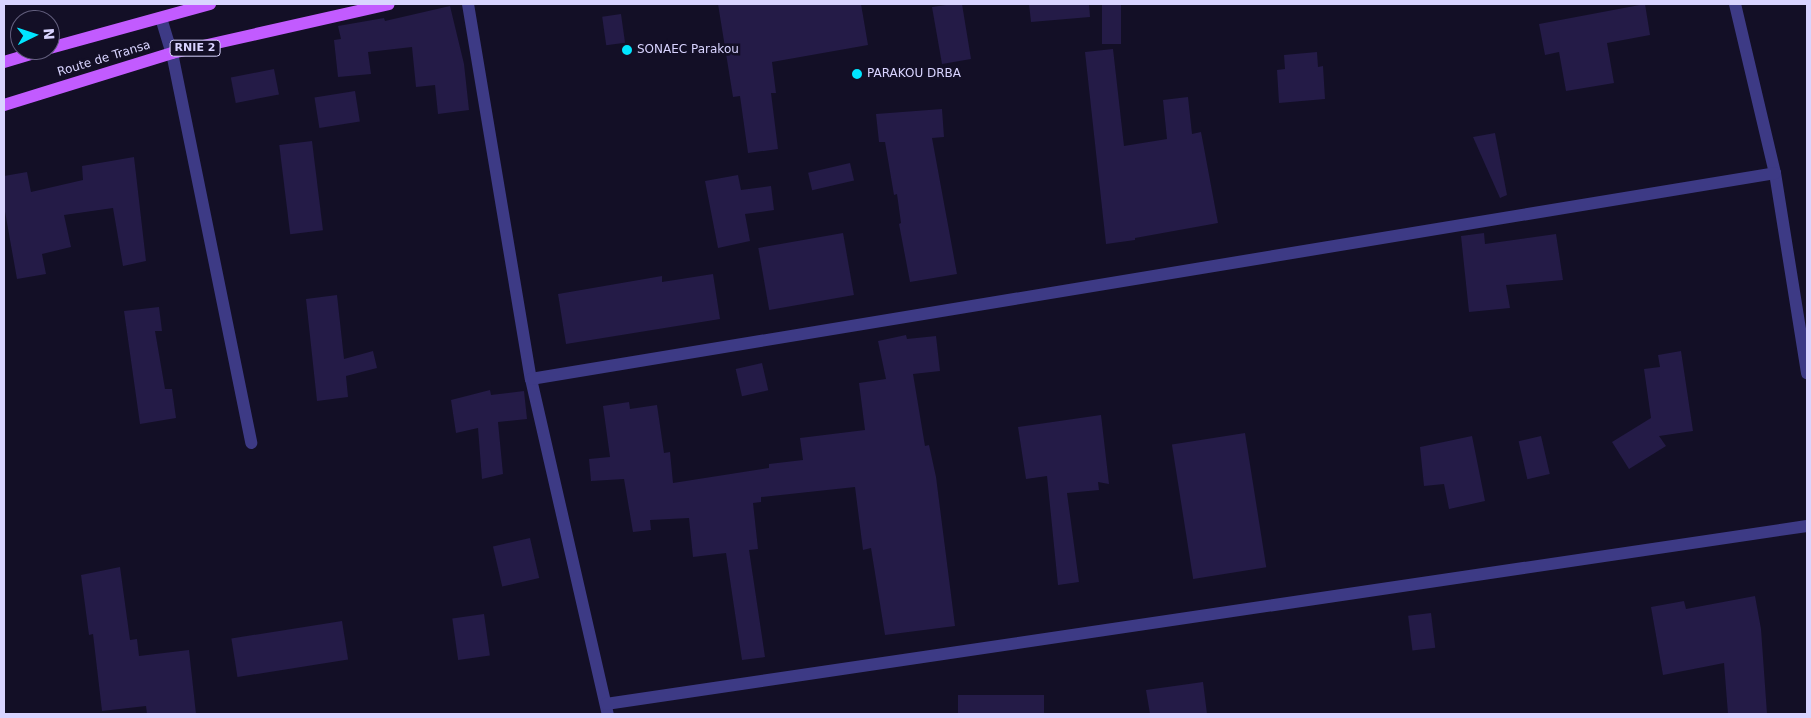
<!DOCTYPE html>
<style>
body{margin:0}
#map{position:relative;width:1811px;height:718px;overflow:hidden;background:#130f26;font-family:"DejaVu Sans",sans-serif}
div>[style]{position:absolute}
.building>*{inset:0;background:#241b47;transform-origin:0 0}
.minor>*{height:12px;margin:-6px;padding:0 6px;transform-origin:6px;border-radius:6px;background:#3d3a85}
.major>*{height:12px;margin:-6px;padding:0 6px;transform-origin:6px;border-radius:6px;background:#c25bff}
.dots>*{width:14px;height:14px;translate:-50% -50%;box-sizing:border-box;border:2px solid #130f26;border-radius:50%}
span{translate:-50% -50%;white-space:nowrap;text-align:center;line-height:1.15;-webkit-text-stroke:5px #130f26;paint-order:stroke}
.shield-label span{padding:1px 4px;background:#130f26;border:1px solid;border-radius:4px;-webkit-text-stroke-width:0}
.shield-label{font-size:11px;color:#d9d4ff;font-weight:700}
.poi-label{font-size:12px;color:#d9d4ff}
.left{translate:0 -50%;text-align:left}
.street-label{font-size:12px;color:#d9d4ff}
.frame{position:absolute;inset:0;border:5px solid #d9d4ff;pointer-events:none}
.north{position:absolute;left:10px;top:10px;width:50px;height:50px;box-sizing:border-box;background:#130f26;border:1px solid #625e7d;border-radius:50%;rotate:86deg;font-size:14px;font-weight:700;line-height:20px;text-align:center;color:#d9d4ff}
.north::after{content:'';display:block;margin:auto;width:18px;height:22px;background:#00e5ff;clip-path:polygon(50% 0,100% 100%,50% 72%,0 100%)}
</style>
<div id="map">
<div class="building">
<div style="clip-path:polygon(718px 4px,861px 4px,868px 45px,772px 62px,776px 93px,771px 93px,778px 149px,748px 153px,740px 96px,733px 97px)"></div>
<div style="clip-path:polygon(953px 4px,962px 4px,971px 59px,942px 64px,932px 7px)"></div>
<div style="clip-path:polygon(1029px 4px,1089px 4px,1090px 17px,1031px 22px)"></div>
<div style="left:1102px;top:4px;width:19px;height:40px"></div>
<div style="clip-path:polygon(1645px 4px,1650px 35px,1607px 43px,1614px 83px,1566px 91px,1559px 52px,1545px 55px,1539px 24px)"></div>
<div style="clip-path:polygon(450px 6px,464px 64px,469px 110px,438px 114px,435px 85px,416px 87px,412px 47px,368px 52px,371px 74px,338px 77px,334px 40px,341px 39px,338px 26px,384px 18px,385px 21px)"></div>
<div style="left:621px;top:14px;width:29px;height:19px;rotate:82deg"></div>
<div style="clip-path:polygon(1113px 49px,1124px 146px,1167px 139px,1163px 100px,1188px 97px,1192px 134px,1201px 132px,1218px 223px,1135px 238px,1135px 240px,1106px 244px,1085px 52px)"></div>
<div style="clip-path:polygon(1317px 52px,1318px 67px,1323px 66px,1325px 99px,1279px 103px,1277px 70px,1285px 69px,1284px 55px)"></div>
<div style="left:274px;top:69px;width:26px;height:44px;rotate:79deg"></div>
<div style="left:355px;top:91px;width:31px;height:41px;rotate:81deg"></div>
<div style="clip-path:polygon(942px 109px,944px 137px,932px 138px,957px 274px,910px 282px,899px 224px,901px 223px,897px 194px,894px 195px,885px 142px,879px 142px,876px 114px)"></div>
<div style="clip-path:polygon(1495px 133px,1507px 195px,1500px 198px,1473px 137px)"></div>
<div style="left:312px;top:141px;width:90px;height:33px;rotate:83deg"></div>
<div style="clip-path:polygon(134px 157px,146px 261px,123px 266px,113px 208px,64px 215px,71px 247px,42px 254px,46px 274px,17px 279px,4px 206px,4px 176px,27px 172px,31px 192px,83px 180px,82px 166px)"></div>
<div style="left:850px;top:163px;width:18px;height:43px;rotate:77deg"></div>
<div style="clip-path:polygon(738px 175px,741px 190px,771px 186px,774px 210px,745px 214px,750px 241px,718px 248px,705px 181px)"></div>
<div style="left:843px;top:233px;width:63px;height:86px;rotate:80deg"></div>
<div style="clip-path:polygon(1484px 233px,1485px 244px,1556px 234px,1563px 280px,1506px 285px,1510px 308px,1469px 312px,1461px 236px)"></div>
<div style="clip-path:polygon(713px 274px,720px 319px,566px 344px,558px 294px,662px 276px,662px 282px)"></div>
<div style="clip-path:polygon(337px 295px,344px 359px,373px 351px,377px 368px,346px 376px,348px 397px,317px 401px,306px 299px)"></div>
<div style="clip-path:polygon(159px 307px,162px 331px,155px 331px,165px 389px,172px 389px,176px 418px,140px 424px,124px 311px)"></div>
<div style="clip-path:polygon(906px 335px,907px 339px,936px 336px,940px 371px,913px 374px,925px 446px,929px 445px,936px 477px,955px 626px,885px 635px,871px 548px,863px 550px,855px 487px,761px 497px,761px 502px,753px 503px,758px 549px,749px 550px,765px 657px,742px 660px,726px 553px,693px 557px,689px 518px,650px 520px,651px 530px,633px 532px,624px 479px,591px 481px,589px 459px,610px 457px,603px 406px,629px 402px,630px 409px,657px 405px,664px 453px,670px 452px,673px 483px,769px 468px,769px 464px,803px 460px,800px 438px,865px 430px,859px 383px,886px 379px,878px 341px)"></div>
<div style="clip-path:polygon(1681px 351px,1693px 431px,1659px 436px,1666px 446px,1629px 469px,1612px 442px,1651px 418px,1644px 369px,1660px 367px,1658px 355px)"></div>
<div style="left:762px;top:363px;width:28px;height:27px;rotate:77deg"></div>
<div style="clip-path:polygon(490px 390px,491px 395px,524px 391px,527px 419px,498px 422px,503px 474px,482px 479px,478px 428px,456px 433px,451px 400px)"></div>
<div style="clip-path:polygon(1101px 415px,1109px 484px,1098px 482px,1099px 490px,1067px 493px,1079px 582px,1058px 585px,1047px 476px,1026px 479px,1018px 427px)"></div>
<div style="left:1245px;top:433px;width:136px;height:74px;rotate:81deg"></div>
<div style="clip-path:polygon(1472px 436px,1485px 501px,1449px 509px,1444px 484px,1424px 486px,1420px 447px)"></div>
<div style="left:1541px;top:436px;width:39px;height:23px;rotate:77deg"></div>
<div style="left:530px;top:538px;width:41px;height:38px;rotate:77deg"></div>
<div style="clip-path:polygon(120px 567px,130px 640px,137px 639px,139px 656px,189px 650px,196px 714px,147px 714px,146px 706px,102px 711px,93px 634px,89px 635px,81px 575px)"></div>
<div style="clip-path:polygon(1755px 596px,1761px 629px,1767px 714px,1728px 714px,1724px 663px,1663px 675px,1651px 607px,1684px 601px,1686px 609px)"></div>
<div style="left:1431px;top:613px;width:35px;height:23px;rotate:83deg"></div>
<div style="left:484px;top:614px;width:42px;height:32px;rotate:82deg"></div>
<div style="left:342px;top:621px;width:39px;height:112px;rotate:81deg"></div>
<div style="clip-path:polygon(1203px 682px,1207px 714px,1150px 714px,1146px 690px)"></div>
<div style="left:1044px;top:695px;width:19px;height:86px;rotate:90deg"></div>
</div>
<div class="minor">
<div style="left:468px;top:4px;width:380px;rotate:80.5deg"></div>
<div style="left:531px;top:379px;width:344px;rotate:77.1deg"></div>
<div style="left:1735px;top:4px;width:174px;rotate:76.7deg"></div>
<div style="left:1775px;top:173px;width:203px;rotate:80.9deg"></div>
<div style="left:161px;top:18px;width:37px;rotate:73deg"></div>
<div style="left:172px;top:53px;width:398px;rotate:78.5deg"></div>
<div style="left:531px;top:379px;width:1261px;rotate:-9.4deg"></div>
<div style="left:606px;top:704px;width:1214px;rotate:-8.43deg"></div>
</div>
<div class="major">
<div style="left:50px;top:48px;width:166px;rotate:-15.4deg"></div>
<div style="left:4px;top:62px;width:42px;rotate:-16.7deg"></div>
<div style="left:4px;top:105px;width:176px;rotate:-17.2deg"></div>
<div style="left:172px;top:53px;width:222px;rotate:-12.7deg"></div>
</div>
<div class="dots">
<div style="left:627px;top:50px;background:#00e5ff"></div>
<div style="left:857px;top:74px;background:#00e5ff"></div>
</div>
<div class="shield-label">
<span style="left:195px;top:48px">RNIE 2</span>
</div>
<div class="poi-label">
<span class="left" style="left:637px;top:50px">SONAEC Parakou</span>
<span class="left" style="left:867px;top:74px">PARAKOU DRBA</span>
</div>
<div class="street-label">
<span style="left:104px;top:59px;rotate:-17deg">Route de Transa</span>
</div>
<div class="frame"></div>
<div class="north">N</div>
</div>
